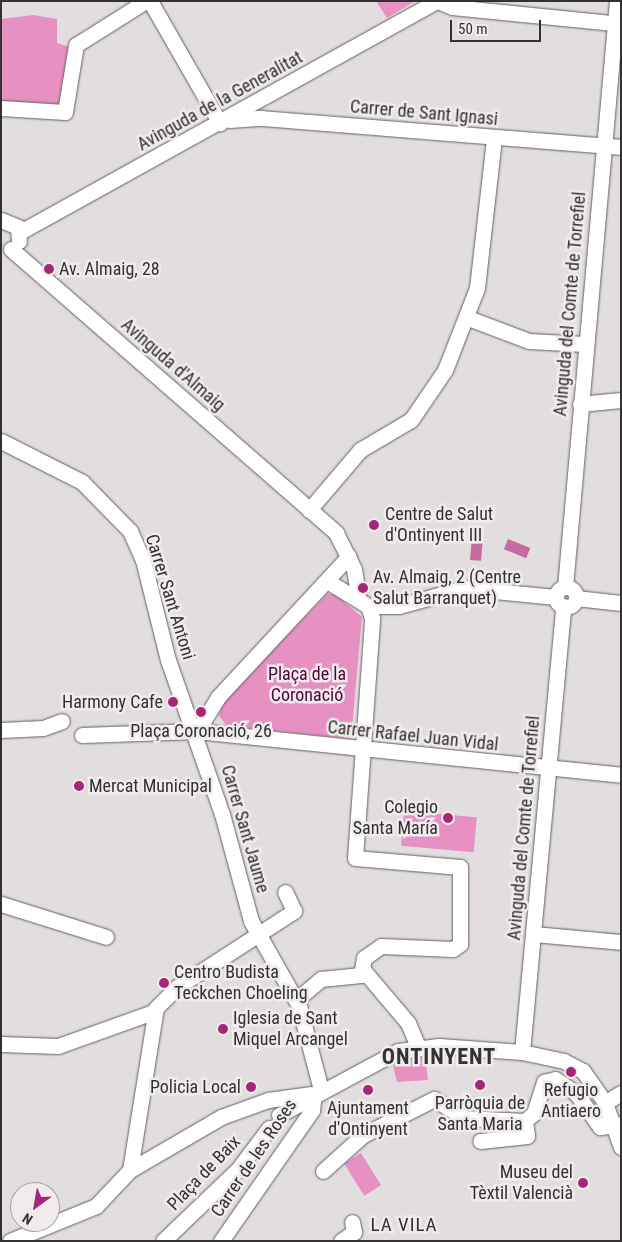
<!DOCTYPE html>
<meta charset="utf-8">
<style>
body{margin:0}
#map{position:relative;width:622px;height:1242px;overflow:hidden;background:#e2dee0;font-family:"Roboto Condensed",sans-serif}
div>[style]{position:absolute}
.green>*{inset:0;background:#e691c1;transform-origin:0 0}
.water>*{inset:0;background:#c56b9f;transform-origin:0 0}
.roads{filter:drop-shadow(0 0 1px #625f60) drop-shadow(0 0 1px #625f60)}
.minor>*{height:15px;margin:-7.5px;padding:0 7.5px;transform-origin:7.5px;border-radius:7.5px;background:#fff}
.minor>.ring{margin:-7.5px;padding:0;box-sizing:content-box;background:none;border:15px solid #fff;border-radius:50%}
.dots>*{width:14px;height:14px;translate:-50% -50%;box-sizing:border-box;border:2px solid #f0ebed;border-radius:50%}
span{translate:-50% -50%;white-space:nowrap;text-align:center;line-height:1.15;-webkit-text-stroke:5px #f0ebed;paint-order:stroke}
.street-label{font-size:18px;color:#333132}
.poi-label{font-size:18px;color:#333132}
.left{translate:0 -50%;text-align:left}
.right{translate:-100% -50%;text-align:right}
.park-label{font-size:18px;color:#530039}
.neighbourhood-label{font-size:19px;color:#333132;letter-spacing:1px}
.district-label{font-size:22px;color:#333132;font-weight:700;letter-spacing:1px}
.frame{position:absolute;inset:0;border:2px solid #333132;pointer-events:none}
.north{position:absolute;left:10px;top:1182px;width:50px;height:50px;box-sizing:border-box;background:#f0ebed;border:1px solid #a4a1a2;border-radius:50%;rotate:212deg;font-size:14px;font-weight:700;line-height:20px;text-align:center;color:#333132}
.north::after{content:'';display:block;margin:auto;width:18px;height:22px;background:#a52779;clip-path:polygon(50% 0,100% 100%,50% 72%,0 100%)}
.scale{position:absolute;left:450px;top:20px;width:91px;height:22px;box-sizing:border-box;border:2px solid #333132;border-top:0;padding-left:6px;font-size:15px;line-height:18px;white-space:nowrap;color:#333132;-webkit-text-stroke:4px #f0ebed;paint-order:stroke}
</style>
<div id="map">
<div class="green">
<div style="clip-path:polygon(376px 1px,415px 1px,387px 18px)"></div>
<div style="clip-path:polygon(33px 15px,57px 19px,57px 43px,69px 47px,64px 97px,56px 108px,1px 102px,1px 19px)"></div>
<div style="clip-path:polygon(327px 594px,335px 594px,362px 617px,351px 739px,227px 726px,219px 716px,223px 702px)"></div>
<div style="left:404px;top:811px;width:73px;height:35px;rotate:5deg"></div>
<div style="clip-path:polygon(425px 1055px,428px 1080px,397px 1082px,392px 1062px)"></div>
<div style="left:361px;top:1153px;width:38px;height:20px;rotate:58deg"></div>
</div>
<div class="water">
<div style="left:472px;top:537px;width:11px;height:23px;rotate:5deg"></div>
<div style="left:508px;top:539px;width:24px;height:11px;rotate:22deg"></div>
</div>
<div class="roads">
<div class="minor">
<div style="left:150px;top:1px;width:141px;rotate:60.2deg"></div>
<div style="left:438px;top:1px;width:15px;rotate:23deg"></div>
<div style="left:452px;top:7px;width:170px;rotate:5.7deg"></div>
<div style="left:1px;top:108px;width:64px;rotate:3.6deg"></div>
<div style="left:65px;top:112px;width:68px;rotate:-80.7deg"></div>
<div style="left:76px;top:45px;width:83px;rotate:-32.2deg"></div>
<div style="left:230px;top:120px;width:31px;rotate:-4deg"></div>
<div style="left:261px;top:118px;width:361px;rotate:4.6deg"></div>
<div style="left:1px;top:220px;width:18px;rotate:22deg"></div>
<div style="left:18px;top:227px;width:14px;rotate:86deg"></div>
<div style="left:20px;top:232px;width:477px;rotate:-29deg"></div>
<div style="left:11px;top:249px;width:432px;rotate:41.1deg"></div>
<div style="left:336px;top:533px;width:40px;rotate:63.4deg"></div>
<div style="left:354px;top:569px;width:30px;rotate:81deg"></div>
<div style="left:468px;top:318px;width:65px;rotate:20.7deg"></div>
<div style="left:529px;top:341px;width:56px;rotate:3.1deg"></div>
<div style="left:580px;top:404px;width:41px;rotate:-5.6deg"></div>
<div style="left:1px;top:441px;width:91px;rotate:26.8deg"></div>
<div style="left:82px;top:482px;width:69px;rotate:45.6deg"></div>
<div style="left:130px;top:531px;width:32px;rotate:66deg"></div>
<div style="left:143px;top:560px;width:103px;rotate:76deg"></div>
<div style="left:168px;top:660px;width:163px;rotate:70.7deg"></div>
<div style="left:222px;top:814px;width:111px;rotate:74.8deg"></div>
<div style="left:251px;top:921px;width:98px;rotate:60.5deg"></div>
<div style="left:299px;top:1006px;width:87px;rotate:75.3deg"></div>
<div style="left:309px;top:510px;width:79px;rotate:-49.6deg"></div>
<div style="left:360px;top:450px;width:59px;rotate:-30.5deg"></div>
<div style="left:411px;top:420px;width:60px;rotate:-55.8deg"></div>
<div style="left:445px;top:370px;width:88px;rotate:-68.7deg"></div>
<div style="left:477px;top:288px;width:151px;rotate:-83.5deg"></div>
<div style="left:565px;top:587px;width:588px;rotate:-84.93deg"></div>
<div class="ring" style="left:556px;top:587px;width:5px;height:5px"></div>
<div style="left:576px;top:598px;width:45px;rotate:6.3deg"></div>
<div style="left:368px;top:606px;width:31px"></div>
<div style="left:399px;top:606px;width:67px;rotate:-15.5deg"></div>
<div style="left:464px;top:588px;width:92px;rotate:5.6deg"></div>
<div style="left:1px;top:730px;width:42px;rotate:-2.7deg"></div>
<div style="left:43px;top:728px;width:20px;rotate:-20deg"></div>
<div style="left:197px;top:731px;width:40px;rotate:-58deg"></div>
<div style="left:218px;top:697px;width:192px;rotate:-47.1deg"></div>
<div style="left:82px;top:735px;width:115px;rotate:-2deg"></div>
<div style="left:197px;top:731px;width:426px;rotate:5.9deg"></div>
<div style="left:1px;top:904px;width:110px;rotate:17.4deg"></div>
<div style="left:533px;top:934px;width:88px;rotate:5.2deg"></div>
<div style="left:364px;top:971px;width:68px;rotate:49.8deg"></div>
<div style="left:408px;top:1023px;width:26px;rotate:67deg"></div>
<div style="left:296px;top:1000px;width:33px;rotate:-40deg"></div>
<div style="left:321px;top:979px;width:40px;rotate:-5.7deg"></div>
<div style="left:361px;top:975px;width:17px;rotate:-80deg"></div>
<div style="left:364px;top:958px;width:21px;rotate:-35deg"></div>
<div style="left:381px;top:946px;width:72px;rotate:2.4deg"></div>
<div style="left:453px;top:949px;width:9px;rotate:-36deg"></div>
<div style="left:460px;top:944px;width:77px;rotate:-90deg"></div>
<div style="left:460px;top:867px;width:105px;rotate:-175.1deg"></div>
<div style="left:355px;top:858px;width:241px;rotate:-85.9deg"></div>
<div style="left:372px;top:618px;width:13px;rotate:-108deg"></div>
<div style="left:368px;top:606px;width:48px;rotate:-148.6deg"></div>
<div style="left:1px;top:1044px;width:57px;rotate:2deg"></div>
<div style="left:58px;top:1046px;width:101px;rotate:-19.7deg"></div>
<div style="left:522px;top:1052px;width:448px;rotate:-84.7deg"></div>
<div style="left:605px;top:1103px;width:19px;rotate:-32deg"></div>
<div style="left:279px;top:1115px;width:135px;rotate:-28.3deg"></div>
<div style="left:398px;top:1051px;width:41px;rotate:-7deg"></div>
<div style="left:439px;top:1046px;width:83px;rotate:4.1deg"></div>
<div style="left:522px;top:1052px;width:43px;rotate:12.1deg"></div>
<div style="left:564px;top:1061px;width:21px;rotate:28deg"></div>
<div style="left:583px;top:1071px;width:39px;rotate:55deg"></div>
<div style="left:605px;top:1103px;width:47px;rotate:70deg"></div>
<div style="left:525px;top:1121px;width:12px;rotate:-42deg"></div>
<div style="left:534px;top:1113px;width:33px;rotate:-72deg"></div>
<div style="left:544px;top:1082px;width:11px;rotate:-15deg"></div>
<div style="left:555px;top:1079px;width:25px;rotate:34deg"></div>
<div style="left:576px;top:1093px;width:42px;rotate:54.8deg"></div>
<div style="left:600px;top:1127px;width:21px;rotate:-8deg"></div>
<div style="left:130px;top:1170px;width:164px;rotate:-80.9deg"></div>
<div style="left:156px;top:1008px;width:30px;rotate:-45deg"></div>
<div style="left:177px;top:987px;width:140px;rotate:-33deg"></div>
<div style="left:294px;top:911px;width:21px;rotate:-115deg"></div>
<div style="left:323px;top:1171px;width:54px;rotate:-42deg"></div>
<div style="left:363px;top:1135px;width:80px;rotate:-26.9deg"></div>
<div style="left:434px;top:1099px;width:36px;rotate:32deg"></div>
<div style="left:464px;top:1118px;width:61px;rotate:2.8deg"></div>
<div style="left:525px;top:1121px;width:15px;rotate:82deg"></div>
<div style="left:527px;top:1136px;width:47px;rotate:173.9deg"></div>
<div style="left:10px;top:1241px;width:93px;rotate:-22.1deg"></div>
<div style="left:96px;top:1206px;width:50px;rotate:-46.6deg"></div>
<div style="left:130px;top:1170px;width:105px;rotate:-30.2deg"></div>
<div style="left:221px;top:1117px;width:50px;rotate:-19.9deg"></div>
<div style="left:268px;top:1100px;width:42px;rotate:-8.1deg"></div>
<div style="left:163px;top:1241px;width:105px;rotate:-43.8deg"></div>
<div style="left:239px;top:1168px;width:50px;rotate:-53.1deg"></div>
<div style="left:221px;top:1241px;width:160px;rotate:-55.2deg"></div>
<div style="left:312px;top:1110px;width:16px;rotate:-83deg"></div>
<div style="left:341px;top:1241px;width:16px;rotate:-35deg"></div>
<div style="left:354px;top:1232px;width:10px;rotate:-101deg"></div>
</div>
</div>
<div class="dots">
<div style="left:49px;top:269px;background:#a52779"></div>
<div style="left:374px;top:525px;background:#a52779"></div>
<div style="left:363px;top:588px;background:#a52779"></div>
<div style="left:173px;top:702px;background:#a52779"></div>
<div style="left:201px;top:712px;background:#a52779"></div>
<div style="left:79px;top:786px;background:#a52779"></div>
<div style="left:448px;top:818px;background:#a52779"></div>
<div style="left:164px;top:983px;background:#a52779"></div>
<div style="left:223px;top:1029px;background:#a52779"></div>
<div style="left:571px;top:1072px;background:#a52779"></div>
<div style="left:480px;top:1085px;background:#a52779"></div>
<div style="left:251px;top:1087px;background:#a52779"></div>
<div style="left:368px;top:1090px;background:#a52779"></div>
<div style="left:583px;top:1183px;background:#a52779"></div>
</div>
<div class="street-label">
<span style="left:220px;top:101px;rotate:-29deg">Avinguda de la Generalitat</span>
<span style="left:424px;top:113px;rotate:5deg">Carrer de Sant Ignasi</span>
<span style="left:570px;top:304px;rotate:-85deg">Avinguda del Comte de Torrefiel</span>
<span style="left:173px;top:365px;rotate:41deg">Avinguda d'Almaig</span>
<span style="left:170px;top:597px;rotate:73deg">Carrer Sant Antoni</span>
<span style="left:413px;top:736px;rotate:6deg">Carrer Rafael Juan Vidal</span>
<span style="left:524px;top:828px;rotate:-85deg">Avinguda del Comte de Torrefiel</span>
<span style="left:245px;top:829px;rotate:74deg">Carrer Sant Jaume</span>
<span style="left:254px;top:1158px;rotate:-56deg">Carrer de les Roses</span>
<span style="left:204px;top:1173px;rotate:-46deg">Plaça de Baix</span>
</div>
<div class="poi-label">
<span class="left" style="left:59px;top:269px">Av. Almaig, 28</span>
<span class="left" style="left:385px;top:525px">Centre de Salut<br>d'Ontinyent III</span>
<span class="left" style="left:373px;top:588px">Av. Almaig, 2 (Centre<br>Salut Barranquet)</span>
<span class="right" style="left:163px;top:702px">Harmony Cafe</span>
<span style="left:201px;top:731px">Plaça Coronació, 26</span>
<span class="left" style="left:89px;top:786px">Mercat Municipal</span>
<span class="right" style="left:438px;top:818px">Colegio<br>Santa María</span>
<span class="left" style="left:174px;top:983px">Centro Budista<br>Teckchen Choeling</span>
<span class="left" style="left:233px;top:1029px">Iglesia de Sant<br>Miquel Arcangel</span>
<span class="right" style="left:241px;top:1087px">Policia Local</span>
<span style="left:571px;top:1101px">Refugio<br>Antiaero</span>
<span style="left:480px;top:1114px">Parròquia de<br>Santa Maria</span>
<span style="left:368px;top:1119px">Ajuntament<br>d'Ontinyent</span>
<span class="right" style="left:573px;top:1183px">Museu del<br>Tèxtil Valencià</span>
</div>
<div class="park-label">
<span style="left:307px;top:685px">Plaça de la<br>Coronació</span>
</div>
<div class="neighbourhood-label">
<span style="left:404px;top:1225px">LA VILA</span>
</div>
<div class="district-label">
<span style="left:439px;top:1057px">ONTINYENT</span>
</div>
<div class="frame"></div>
<div class="north">N</div>
<div class="scale">50 m</div>
</div>
